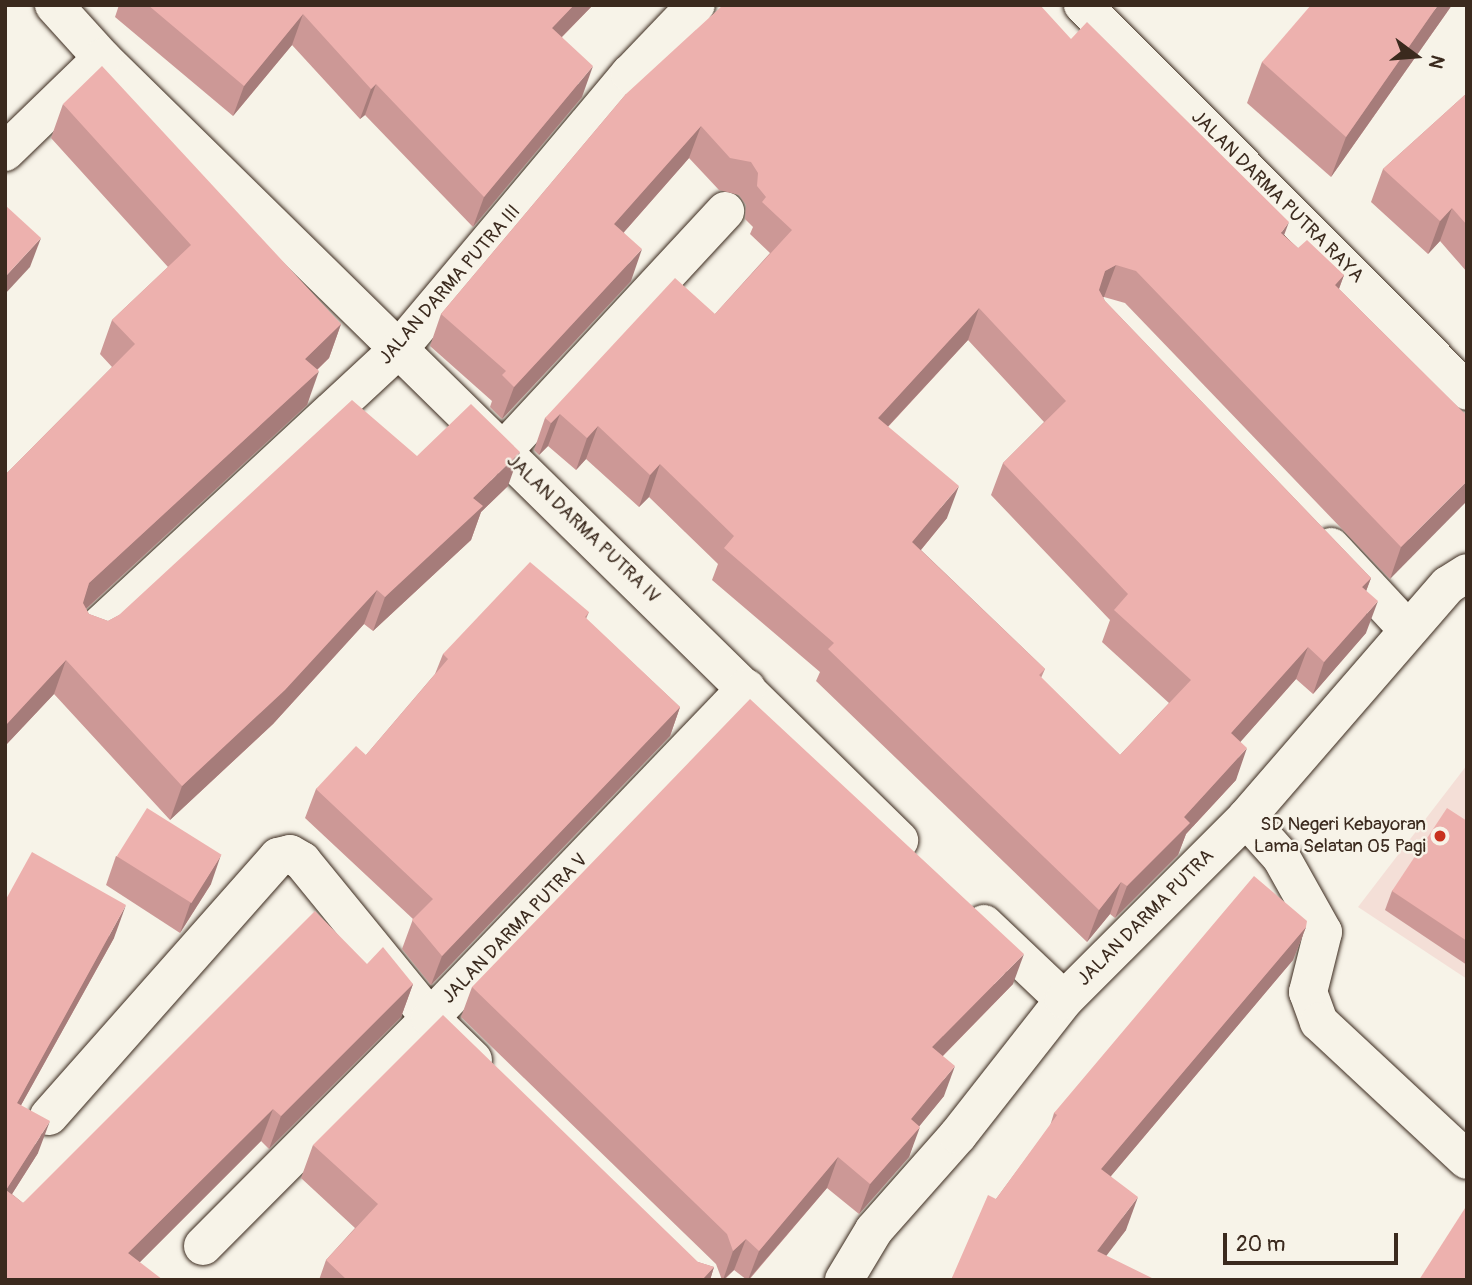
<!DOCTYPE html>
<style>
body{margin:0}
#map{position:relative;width:1472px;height:1285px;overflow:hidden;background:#f7f3e8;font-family:Pangolin,sans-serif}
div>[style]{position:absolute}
.built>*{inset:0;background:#f4dfd7}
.roads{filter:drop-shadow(0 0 2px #3b2a1e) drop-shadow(0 0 2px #3b2a1e)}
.minor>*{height:38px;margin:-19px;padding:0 19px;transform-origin:19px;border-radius:19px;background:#f7f3e8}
.wall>*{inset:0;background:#cc9896}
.shaded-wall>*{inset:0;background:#a67c7a}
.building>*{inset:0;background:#edb1ae;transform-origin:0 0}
.dots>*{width:19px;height:19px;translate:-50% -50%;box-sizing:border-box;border:4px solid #f7f3e8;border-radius:50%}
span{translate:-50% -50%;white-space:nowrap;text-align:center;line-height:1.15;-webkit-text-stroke:5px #f7f3e8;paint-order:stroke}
.street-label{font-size:19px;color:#3b2a1e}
.poi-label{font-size:19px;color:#3b2a1e}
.right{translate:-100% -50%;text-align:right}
.frame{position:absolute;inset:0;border:7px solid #3b2a1e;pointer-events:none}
.north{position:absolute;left:1381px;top:21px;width:70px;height:70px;-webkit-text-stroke:5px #f7f3e8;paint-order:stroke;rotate:106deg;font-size:19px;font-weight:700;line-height:28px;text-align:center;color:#3b2a1e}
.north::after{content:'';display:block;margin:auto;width:24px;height:32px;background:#3b2a1e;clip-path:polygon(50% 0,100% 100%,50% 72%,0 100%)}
.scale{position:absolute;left:1223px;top:1233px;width:175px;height:32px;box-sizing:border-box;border:4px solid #3b2a1e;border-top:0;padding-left:9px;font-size:21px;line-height:24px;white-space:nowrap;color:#3b2a1e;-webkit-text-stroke:5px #f7f3e8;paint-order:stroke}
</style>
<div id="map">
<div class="built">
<div style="clip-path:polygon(1467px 765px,1467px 979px,1358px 907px)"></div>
</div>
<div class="roads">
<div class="minor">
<div style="left:54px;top:5px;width:72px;rotate:47.8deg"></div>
<div style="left:102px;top:58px;width:1117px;rotate:44.46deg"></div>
<div style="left:1083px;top:5px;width:544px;rotate:45.15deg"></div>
<div style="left:5px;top:152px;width:135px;rotate:-44.1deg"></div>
<div style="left:503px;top:451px;width:327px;rotate:-47.2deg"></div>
<div style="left:1331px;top:547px;width:113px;rotate:47.1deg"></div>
<div style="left:92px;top:633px;width:417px;rotate:-42.8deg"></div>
<div style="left:398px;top:350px;width:361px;rotate:-50deg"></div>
<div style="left:630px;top:74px;width:95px;rotate:-46.3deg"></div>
<div style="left:1246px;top:818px;width:52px;rotate:48.1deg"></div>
<div style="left:1281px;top:857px;width:86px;rotate:60.8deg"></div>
<div style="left:1323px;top:932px;width:62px;rotate:104deg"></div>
<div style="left:1308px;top:992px;width:32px;rotate:70deg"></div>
<div style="left:1319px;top:1022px;width:202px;rotate:43deg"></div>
<div style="left:984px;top:924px;width:110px;rotate:43.5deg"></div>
<div style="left:49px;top:1116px;width:346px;rotate:-48.5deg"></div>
<div style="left:278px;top:857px;width:12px;rotate:-14deg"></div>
<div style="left:290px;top:854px;width:14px;rotate:30deg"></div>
<div style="left:302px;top:861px;width:203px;rotate:50.8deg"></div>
<div style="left:430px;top:1018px;width:60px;rotate:44.3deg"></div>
<div style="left:203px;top:1246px;width:322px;rotate:-45.1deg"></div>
<div style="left:430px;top:1018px;width:457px;rotate:-46.2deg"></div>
<div style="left:844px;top:1280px;width:58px;rotate:-59deg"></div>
<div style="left:874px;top:1230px;width:127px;rotate:-48.5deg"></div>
<div style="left:958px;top:1135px;width:172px;rotate:-51.9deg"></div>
<div style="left:1064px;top:1000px;width:257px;rotate:-45deg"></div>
<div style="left:1246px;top:818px;width:308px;rotate:-49.1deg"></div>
<div style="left:1448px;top:585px;width:22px;rotate:-32deg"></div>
</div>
</div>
<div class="wall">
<div style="clip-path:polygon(119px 5px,593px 5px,562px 37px,582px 97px,473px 227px,365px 115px,360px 119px,292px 45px,233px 116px,115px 17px)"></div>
<div style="clip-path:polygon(1452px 5px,1331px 177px,1247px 103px,1262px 62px)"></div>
<div style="clip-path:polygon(evenodd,1071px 39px,1298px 248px,1344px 275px,1339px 289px,1467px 416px,1390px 579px,1125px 303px,1104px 297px,1103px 297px,1105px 301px,1371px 578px,1366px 591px,1366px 633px,1313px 694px,1296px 679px,1240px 742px,1236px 780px,1186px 834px,1178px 855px,1115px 918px,1110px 914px,1087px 942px,816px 681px,820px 672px,712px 580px,718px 564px,649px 497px,639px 507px,586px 459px,576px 470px,548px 446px,539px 455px,534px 450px,545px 418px,715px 314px,770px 253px,750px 234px,753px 227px,745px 219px,746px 205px,739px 195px,719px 190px,689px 158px,624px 232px,631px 281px,502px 419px,490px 407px,492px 401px,430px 346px,441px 314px,626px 94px,1071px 39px,968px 340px,1044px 422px,1003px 463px,991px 495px,1110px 620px,1102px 642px,1169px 703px,1120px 755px,1041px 678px,1045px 669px,921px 550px,947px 518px,888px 427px,968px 340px)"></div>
<div style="clip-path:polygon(1467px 93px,1467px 272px,1440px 241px,1428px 254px,1371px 202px,1383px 169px)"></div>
<div style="clip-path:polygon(63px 104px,341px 324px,329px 358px,317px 370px,307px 405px,86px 609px,89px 614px,108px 621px,417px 456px,508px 486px,481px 512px,471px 540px,373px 631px,364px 624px,273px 724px,170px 820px,54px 694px,5px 746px,5px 475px,112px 367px,100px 354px,112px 320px,168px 267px,51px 138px)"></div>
<div style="clip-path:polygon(589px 612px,586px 619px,680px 707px,670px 736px,431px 985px,402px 949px,413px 919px,305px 818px,316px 789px,366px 755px,435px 674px,443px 654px)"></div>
<div style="clip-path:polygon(1467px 821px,1467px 965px,1385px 910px,1392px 891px)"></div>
<div style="clip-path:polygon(116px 856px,211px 884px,180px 933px,106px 885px)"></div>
<div style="clip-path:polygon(5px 901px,114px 938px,21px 1105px,38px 1153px,12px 1194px,23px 1203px,367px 964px,413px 984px,401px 1017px,269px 1149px,261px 1141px,140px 1262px,5px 1280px)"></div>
<div style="clip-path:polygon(1306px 927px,1293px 960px,1111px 1176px,1126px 1230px,1106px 1255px,951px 1280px,996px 1199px,1050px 1126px,1054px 1113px)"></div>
<div style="clip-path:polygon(1013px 984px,943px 1056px,944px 1096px,919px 1126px,909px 1157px,859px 1214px,827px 1188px,749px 1280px,747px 1280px,734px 1270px,724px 1280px,722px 1280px,716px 1264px,461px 1017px,472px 987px)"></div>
<div style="clip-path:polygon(313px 1145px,698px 1262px,714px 1267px,710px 1280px,319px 1280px,326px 1260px,355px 1228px,301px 1178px)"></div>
</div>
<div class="shaded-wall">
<div style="clip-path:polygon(574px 5px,593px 5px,541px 58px,552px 28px)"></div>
<div style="clip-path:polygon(1438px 5px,1452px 5px,1331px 177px,1346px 137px)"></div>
<div style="clip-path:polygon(303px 14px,292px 45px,233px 116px,244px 86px)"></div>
<div style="clip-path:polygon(593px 66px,582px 97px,473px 227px,484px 197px)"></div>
<div style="clip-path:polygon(376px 84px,365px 115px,360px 119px,371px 89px)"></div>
<div style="clip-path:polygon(701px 126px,689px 158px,603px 256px,614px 224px)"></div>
<div style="clip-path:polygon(1452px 208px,1440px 241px,1428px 254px,1440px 221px)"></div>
<div style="clip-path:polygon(1289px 222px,1277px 254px,1281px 233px)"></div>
<div style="clip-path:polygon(41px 238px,30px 267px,5px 294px,5px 277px)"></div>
<div style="clip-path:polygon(642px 249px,631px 281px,502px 419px,514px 387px)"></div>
<div style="clip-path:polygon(1116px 265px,1104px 297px,1093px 303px,1105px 271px)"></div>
<div style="clip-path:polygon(1344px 275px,1332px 307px,1335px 285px)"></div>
<div style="clip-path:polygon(979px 308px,968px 340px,866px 450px,878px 418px)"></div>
<div style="clip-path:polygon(341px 324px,329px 358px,293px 393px,305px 359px)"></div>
<div style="clip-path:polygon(319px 371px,307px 405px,77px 617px,89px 583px)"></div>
<div style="clip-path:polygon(560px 414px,548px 446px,539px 455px,551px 423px)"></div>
<div style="clip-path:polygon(598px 426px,586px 459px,576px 470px,587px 438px)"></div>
<div style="clip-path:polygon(520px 452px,508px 486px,481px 512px,471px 540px,373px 631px,385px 597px,473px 498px)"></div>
<div style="clip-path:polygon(660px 464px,649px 497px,639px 507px,650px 475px)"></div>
<div style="clip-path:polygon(1467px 481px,1467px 501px,1390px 579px,1401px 547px)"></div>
<div style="clip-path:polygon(959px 486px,947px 518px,901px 574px,912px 542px)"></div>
<div style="clip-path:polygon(1371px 578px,1359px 610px,1362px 587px)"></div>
<div style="clip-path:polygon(377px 590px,364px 624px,273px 724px,170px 820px,182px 786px)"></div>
<div style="clip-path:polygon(1378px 601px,1366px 633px,1313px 694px,1324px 662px)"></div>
<div style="clip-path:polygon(1308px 647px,1296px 679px,1220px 765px,1231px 733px)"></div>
<div style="clip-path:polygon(66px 660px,54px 694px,5px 746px,5px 726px)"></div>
<div style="clip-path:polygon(680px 707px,670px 736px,431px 985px,442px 956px)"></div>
<div style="clip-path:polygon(1247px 748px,1236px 780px,1186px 834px,1178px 855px,1115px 918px,1127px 886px,1184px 817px)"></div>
<div style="clip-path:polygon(221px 855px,211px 884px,180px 933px,190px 904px)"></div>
<div style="clip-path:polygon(1121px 882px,1110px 914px,1087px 942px,1099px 910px)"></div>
<div style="clip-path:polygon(126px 905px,114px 938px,5px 1134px,17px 1103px)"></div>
<div style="clip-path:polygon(1306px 927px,1293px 960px,1089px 1202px,1101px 1169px)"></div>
<div style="clip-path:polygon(1024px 954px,1013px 984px,921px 1078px,932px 1047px)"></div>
<div style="clip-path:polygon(413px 984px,401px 1017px,269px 1149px,281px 1116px)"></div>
<div style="clip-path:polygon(955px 1066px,944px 1096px,900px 1150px,911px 1119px)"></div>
<div style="clip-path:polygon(273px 1109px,261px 1141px,122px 1280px,128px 1253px)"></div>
<div style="clip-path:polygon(50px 1121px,38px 1153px,5px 1205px,6px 1190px)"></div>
<div style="clip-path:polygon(920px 1127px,909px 1157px,859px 1214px,870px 1184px)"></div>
<div style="clip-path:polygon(838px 1157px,827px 1188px,748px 1280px,759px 1251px)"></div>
<div style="clip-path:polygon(1138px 1197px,1126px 1230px,1088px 1280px,1097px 1251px)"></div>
<div style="clip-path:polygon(746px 1239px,734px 1270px,723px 1280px,733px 1251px)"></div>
<div style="clip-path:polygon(714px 1267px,710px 1280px,702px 1280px)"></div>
</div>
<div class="building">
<div style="clip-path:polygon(148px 5px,574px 5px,552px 28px,593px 66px,484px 197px,376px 84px,371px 89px,303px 14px,244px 86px)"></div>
<div style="clip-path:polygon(evenodd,723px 5px,1040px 5px,1071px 39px,1087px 22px,1289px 222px,1281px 233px,1298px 248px,1307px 240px,1344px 275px,1335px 285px,1467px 416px,1467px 481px,1401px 547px,1136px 271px,1116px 265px,1105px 271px,1099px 290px,1105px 301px,1371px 578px,1362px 587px,1378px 601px,1324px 662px,1308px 647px,1231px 733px,1247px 748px,1184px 817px,1190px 823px,1127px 886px,1121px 882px,1099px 910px,828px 649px,834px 643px,724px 548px,734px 536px,660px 464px,650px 475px,598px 426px,587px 438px,560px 414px,551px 423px,545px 418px,675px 278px,715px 314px,792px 230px,762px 202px,766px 197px,757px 186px,758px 173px,751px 162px,730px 158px,701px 126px,614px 224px,642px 249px,514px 387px,502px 375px,506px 371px,441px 314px,626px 94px,723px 5px,979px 308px,1066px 401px,1003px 463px,1128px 594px,1114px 610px,1191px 680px,1120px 755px,1039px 675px,1045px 669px,912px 542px,959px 486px,878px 418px,979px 308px)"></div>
<div style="clip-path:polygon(1311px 5px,1438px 5px,1346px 137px,1262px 62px)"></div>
<div style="clip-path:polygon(102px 66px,341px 324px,305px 359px,319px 371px,89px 583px,83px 603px,89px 614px,108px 621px,119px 615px,352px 400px,417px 456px,471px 404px,520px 452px,473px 498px,483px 506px,385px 597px,377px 590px,285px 690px,182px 786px,66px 660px,5px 726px,5px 475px,135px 344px,112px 320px,191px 245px,63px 104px)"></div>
<div style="clip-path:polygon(1467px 93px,1467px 225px,1452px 208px,1440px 221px,1383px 169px)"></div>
<div style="clip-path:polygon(5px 205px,41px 238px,5px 277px)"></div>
<div style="clip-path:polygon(530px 562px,589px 612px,585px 617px,680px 707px,442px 956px,412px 920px,433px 899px,316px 789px,356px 746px,366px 755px,448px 659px,443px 654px)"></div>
<div style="clip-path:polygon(750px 699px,1024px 954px,932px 1047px,955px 1066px,911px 1119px,920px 1127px,870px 1184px,838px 1157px,759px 1251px,746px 1239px,733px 1251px,727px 1234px,472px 987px)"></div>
<div style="left:147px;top:808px;width:88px;height:57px;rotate:32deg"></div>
<div style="clip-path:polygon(1447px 808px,1467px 821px,1467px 941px,1392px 891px)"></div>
<div style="clip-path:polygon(32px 852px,126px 905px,17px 1103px,50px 1121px,6px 1190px,23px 1203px,315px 911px,367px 964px,383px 947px,413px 984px,281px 1116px,273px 1109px,128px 1253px,163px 1280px,5px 1280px,5px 901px)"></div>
<div style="clip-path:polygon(1254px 876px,1307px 921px,1306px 927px,1101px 1169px,1138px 1197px,1097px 1251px,1156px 1280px,951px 1280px,988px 1195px,996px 1199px,1057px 1115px,1054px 1113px)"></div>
<div style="clip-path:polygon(443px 1015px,698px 1262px,714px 1267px,702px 1280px,347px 1280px,326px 1260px,378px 1204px,313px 1145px)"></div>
<div style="clip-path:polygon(1467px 1205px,1467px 1280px,1419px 1280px)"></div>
</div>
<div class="dots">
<div style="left:1440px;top:836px;background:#c8321e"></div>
</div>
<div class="street-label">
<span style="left:1277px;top:197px;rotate:45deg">JALAN DARMA PUTRA RAYA</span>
<span style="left:450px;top:285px;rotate:-49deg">JALAN DARMA PUTRA III</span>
<span style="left:583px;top:529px;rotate:44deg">JALAN DARMA PUTRA IV</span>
<span style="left:1146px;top:918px;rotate:-45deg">JALAN DARMA PUTRA</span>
<span style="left:515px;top:929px;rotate:-46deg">JALAN DARMA PUTRA V</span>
</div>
<div class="poi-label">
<span class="right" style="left:1426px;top:836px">SD Negeri Kebayoran<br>Lama Selatan 05 Pagi</span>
</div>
<div class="frame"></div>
<div class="north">N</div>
<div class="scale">20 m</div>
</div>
